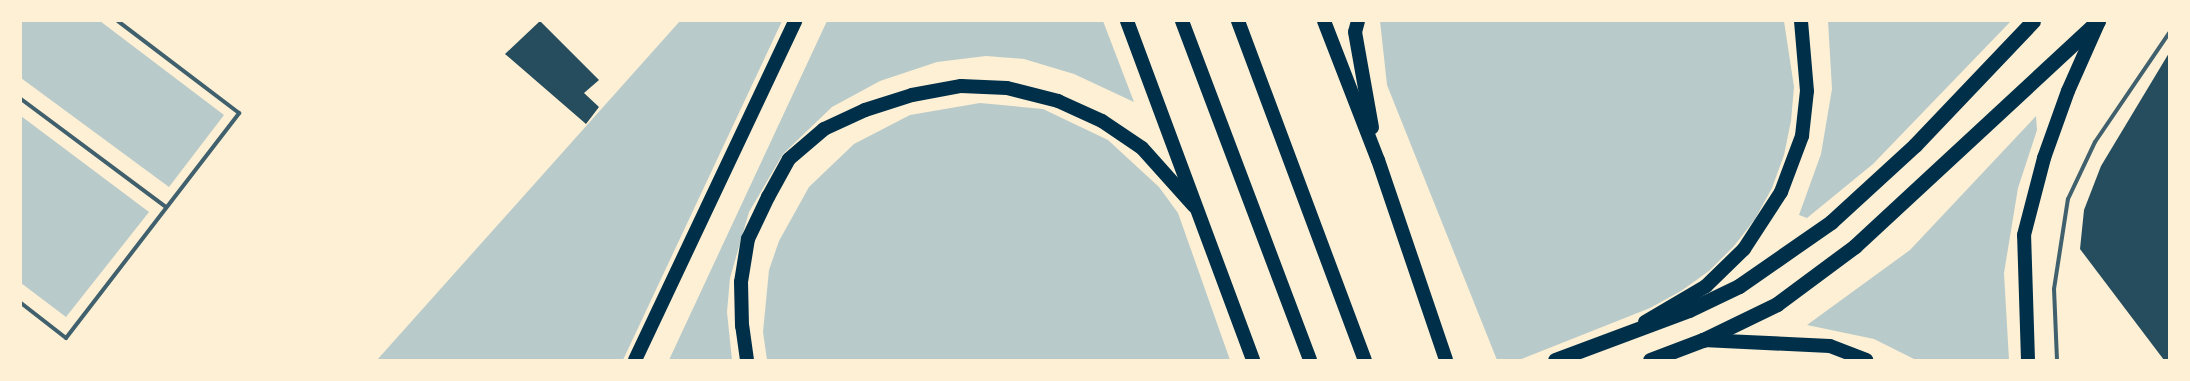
<!DOCTYPE html>
<style>
body{margin:0}
#map{position:relative;width:2190px;height:381px;overflow:hidden;background:#fdf0d5;font-family:Commissioner,sans-serif}
div>[style]{position:absolute}
.green>*{inset:0;background:#b9caca}
.building>*{inset:0;background:#264d5e}
.service>*{height:4px;margin:-2px;padding:0 2px;transform-origin:2px;border-radius:2px;background:#3f606c}
.trunk>*{height:14px;margin:-7px;padding:0 7px;transform-origin:7px;border-radius:7px;background:#003049}
.motorway>*{height:15px;margin:-7.5px;padding:0 7.5px;transform-origin:7.5px;border-radius:7.5px;background:#003049}
span{translate:-50% -50%;white-space:nowrap;text-align:center;line-height:1.15;-webkit-text-stroke:5px #fdf0d5;paint-order:stroke}
.frame{position:absolute;inset:0;border:22px solid #fdf0d5;pointer-events:none}
</style>
<div id="map">
<div class="green">
<div style="clip-path:polygon(21px 21px,100px 21px,224px 115px,169px 187px,21px 78px)"></div>
<div style="clip-path:polygon(680px 21px,782px 21px,623px 360px,377px 360px)"></div>
<div style="clip-path:polygon(827px 21px,1103px 21px,1134px 102px,1074px 74px,1024px 59px,986px 56px,937px 62px,880px 81px,832px 107px,783px 154px,749px 212px,730px 278px,727px 312px,732px 360px,669px 360px)"></div>
<div style="clip-path:polygon(1380px 21px,1784px 21px,1794px 87px,1791px 121px,1784px 155px,1772px 188px,1755px 219px,1734px 246px,1709px 271px,1681px 291px,1650px 308px,1519px 360px,1497px 360px,1387px 85px)"></div>
<div style="clip-path:polygon(1828px 21px,2011px 21px,1873px 164px,1807px 218px,1799px 215px,1821px 154px,1832px 89px)"></div>
<div style="clip-path:polygon(980px 103px,1043px 109px,1108px 140px,1159px 187px,1178px 213px,1230px 360px,767px 360px,763px 332px,769px 270px,779px 241px,809px 187px,854px 144px,910px 115px)"></div>
<div style="clip-path:polygon(21px 116px,149px 212px,66px 317px,21px 283px)"></div>
<div style="clip-path:polygon(2036px 116px,2037px 130px,2018px 188px,2004px 273px,2009px 360px,1916px 360px,1874px 339px,1807px 325px,1910px 250px)"></div>
</div>
<div class="building">
<div style="clip-path:polygon(540px 21px,599px 80px,584px 93px,599px 107px,586px 124px,505px 54px)"></div>
<div style="clip-path:polygon(2169px 53px,2169px 360px,2164px 360px,2080px 249px,2084px 210px,2101px 166px)"></div>
</div>
<div class="service">
<div style="left:21px;top:99px;width:181px;rotate:36.7deg"></div>
<div style="left:21px;top:303px;width:57px;rotate:37.9deg"></div>
<div style="left:66px;top:338px;width:284px;rotate:-52.4deg"></div>
<div style="left:239px;top:113px;width:152px;rotate:-142.8deg"></div>
<div style="left:2057px;top:360px;width:71px;rotate:-92.4deg"></div>
<div style="left:2054px;top:289px;width:91px;rotate:-81.2deg"></div>
<div style="left:2068px;top:199px;width:63px;rotate:-64.7deg"></div>
<div style="left:2095px;top:142px;width:132px;rotate:-55.8deg"></div>
</div>
<div class="trunk">
<div style="left:1127px;top:21px;width:362px;rotate:69.6deg"></div>
<div style="left:1182px;top:21px;width:362px;rotate:69.3deg"></div>
<div style="left:1238px;top:21px;width:362px;rotate:69.5deg"></div>
<div style="left:1324px;top:21px;width:149px;rotate:68.8deg"></div>
<div style="left:1378px;top:160px;width:211px;rotate:71.2deg"></div>
<div style="left:1358px;top:21px;width:11px;rotate:105deg"></div>
<div style="left:1355px;top:32px;width:97px;rotate:79.9deg"></div>
<div style="left:1645px;top:322px;width:71px;rotate:-30.5deg"></div>
<div style="left:1706px;top:286px;width:53px;rotate:-44.2deg"></div>
<div style="left:1744px;top:249px;width:68px;rotate:-57deg"></div>
<div style="left:1781px;top:192px;width:60px;rotate:-69.4deg"></div>
<div style="left:1802px;top:136px;width:45px;rotate:-83.7deg"></div>
<div style="left:1807px;top:91px;width:70px;rotate:-94.9deg"></div>
<div style="left:1703px;top:340px;width:127px;rotate:2.7deg"></div>
<div style="left:1830px;top:346px;width:39px;rotate:21deg"></div>
<div style="left:635px;top:360px;width:375px;rotate:-64.7deg"></div>
<div style="left:747px;top:360px;width:34px;rotate:-98deg"></div>
<div style="left:742px;top:326px;width:44px;rotate:-91.3deg"></div>
<div style="left:741px;top:282px;width:44px;rotate:-80.8deg"></div>
<div style="left:748px;top:239px;width:47px;rotate:-64.5deg"></div>
<div style="left:768px;top:197px;width:43px;rotate:-61.1deg"></div>
<div style="left:789px;top:159px;width:46px;rotate:-40.6deg"></div>
<div style="left:824px;top:129px;width:45px;rotate:-24.9deg"></div>
<div style="left:865px;top:110px;width:49px;rotate:-17.7deg"></div>
<div style="left:912px;top:95px;width:50px;rotate:-10.4deg"></div>
<div style="left:961px;top:86px;width:46px;rotate:2.5deg"></div>
<div style="left:1007px;top:88px;width:53px;rotate:14.3deg"></div>
<div style="left:1058px;top:101px;width:48px;rotate:24.4deg"></div>
<div style="left:1102px;top:121px;width:48px;rotate:34deg"></div>
<div style="left:1142px;top:148px;width:78px;rotate:48.1deg"></div>
<div style="left:2028px;top:360px;width:125px;rotate:-91.8deg"></div>
<div style="left:2024px;top:235px;width:80px;rotate:-75.4deg"></div>
<div style="left:2044px;top:158px;width:71px;rotate:-70.3deg"></div>
<div style="left:2068px;top:91px;width:77px;rotate:-66.1deg"></div>
</div>
<div class="motorway">
<div style="left:1555px;top:360px;width:143px;rotate:-20.5deg"></div>
<div style="left:1689px;top:310px;width:55px;rotate:-25.6deg"></div>
<div style="left:1739px;top:286px;width:112px;rotate:-34.8deg"></div>
<div style="left:1831px;top:222px;width:114px;rotate:-42.5deg"></div>
<div style="left:1915px;top:145px;width:171px;rotate:-46.4deg"></div>
<div style="left:1650px;top:360px;width:57px;rotate:-20.7deg"></div>
<div style="left:1703px;top:340px;width:82px;rotate:-25.9deg"></div>
<div style="left:1777px;top:304px;width:97px;rotate:-36.6deg"></div>
<div style="left:1855px;top:246px;width:331px;rotate:-42.8deg"></div>
</div>
<div class="frame"></div>
</div>
